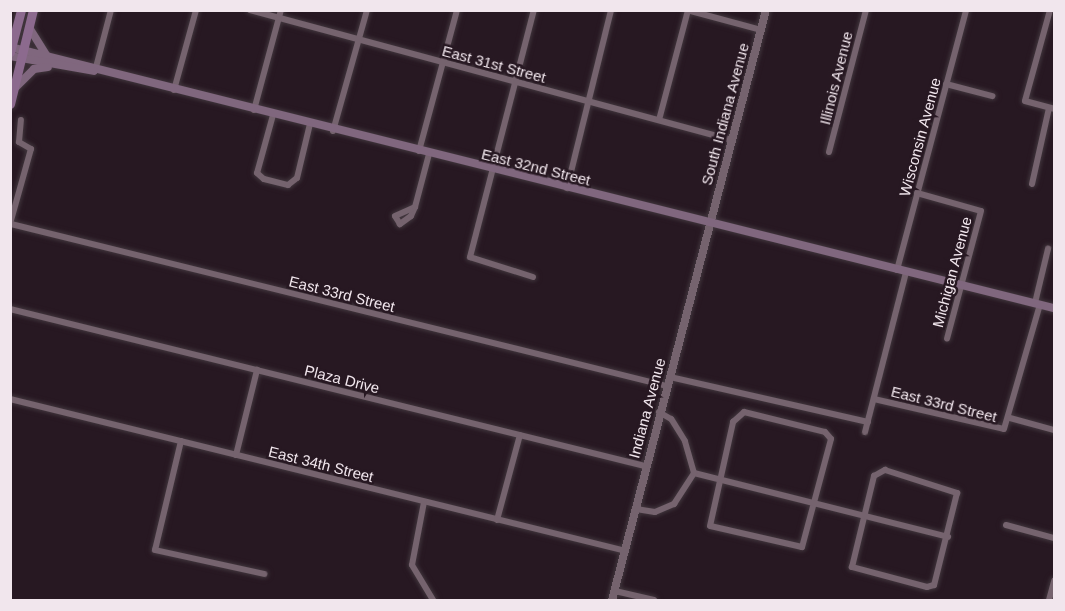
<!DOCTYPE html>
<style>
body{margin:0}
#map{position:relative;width:1065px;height:611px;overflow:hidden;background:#271822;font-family:Helvetica,sans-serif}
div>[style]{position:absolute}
.roads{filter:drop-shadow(0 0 2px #41363d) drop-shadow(0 0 2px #41363d)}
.minor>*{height:6px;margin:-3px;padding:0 3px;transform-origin:3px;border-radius:3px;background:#75636e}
.tertiary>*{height:8px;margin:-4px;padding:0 4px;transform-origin:4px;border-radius:4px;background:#75636e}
.secondary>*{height:8px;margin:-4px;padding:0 4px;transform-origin:4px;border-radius:4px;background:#80677e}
.primary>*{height:9px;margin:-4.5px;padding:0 4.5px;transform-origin:4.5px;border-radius:4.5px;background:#8c6a8e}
span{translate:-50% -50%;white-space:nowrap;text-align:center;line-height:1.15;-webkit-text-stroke:5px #271822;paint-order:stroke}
.street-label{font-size:15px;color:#f1e6ed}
.frame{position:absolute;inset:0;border:12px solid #f1e6ed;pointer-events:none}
</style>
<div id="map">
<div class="roads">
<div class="minor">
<div style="left:250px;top:10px;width:499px;rotate:15.1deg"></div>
<div style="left:687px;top:10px;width:77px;rotate:15.1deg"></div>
<div style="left:1050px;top:10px;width:94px;rotate:105.4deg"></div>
<div style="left:1025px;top:101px;width:30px;rotate:15deg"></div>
<div style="left:95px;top:71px;width:63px;rotate:-75.3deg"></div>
<div style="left:946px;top:84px;width:48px;rotate:14.6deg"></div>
<div style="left:174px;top:90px;width:83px;rotate:-74.6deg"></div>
<div style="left:254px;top:110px;width:104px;rotate:-74.9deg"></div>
<div style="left:273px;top:115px;width:60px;rotate:105.4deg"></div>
<div style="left:257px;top:173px;width:9px;rotate:41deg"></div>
<div style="left:264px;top:179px;width:25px;rotate:14deg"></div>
<div style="left:288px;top:185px;width:11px;rotate:-38deg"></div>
<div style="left:297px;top:178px;width:56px;rotate:-76.5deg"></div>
<div style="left:659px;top:120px;width:114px;rotate:-75.2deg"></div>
<div style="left:333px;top:131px;width:126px;rotate:-74.3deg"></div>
<div style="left:419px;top:151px;width:146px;rotate:-74.9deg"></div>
<div style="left:829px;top:152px;width:147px;rotate:-75.4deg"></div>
<div style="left:1032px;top:184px;width:78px;rotate:-77.4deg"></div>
<div style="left:567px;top:188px;width:183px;rotate:-76.1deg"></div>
<div style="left:917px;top:193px;width:66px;rotate:15.7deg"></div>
<div style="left:981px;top:211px;width:132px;rotate:104.9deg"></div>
<div style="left:415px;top:207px;width:10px;rotate:114deg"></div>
<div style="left:411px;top:216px;width:14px;rotate:144deg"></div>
<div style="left:400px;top:224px;width:9px;rotate:-122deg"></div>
<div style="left:395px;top:216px;width:22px;rotate:-24deg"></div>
<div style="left:415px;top:207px;width:55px;rotate:-75.2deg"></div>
<div style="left:10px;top:224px;width:78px;rotate:-74.4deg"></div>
<div style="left:31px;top:149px;width:14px;rotate:-150deg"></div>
<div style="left:19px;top:142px;width:22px;rotate:-85deg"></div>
<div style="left:11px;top:224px;width:676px;rotate:13.87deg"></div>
<div style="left:897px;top:270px;width:269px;rotate:-75.1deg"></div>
<div style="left:533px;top:277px;width:66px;rotate:-162.4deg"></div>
<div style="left:470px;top:257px;width:255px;rotate:-75.5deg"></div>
<div style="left:1035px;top:303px;width:56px;rotate:-76.5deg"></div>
<div style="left:10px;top:309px;width:654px;rotate:13.89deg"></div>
<div style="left:670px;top:377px;width:203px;rotate:12.8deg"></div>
<div style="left:10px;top:399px;width:634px;rotate:13.86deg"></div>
<div style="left:874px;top:399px;width:133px;rotate:13deg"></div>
<div style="left:1004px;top:429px;width:130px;rotate:-73.9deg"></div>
<div style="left:744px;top:412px;width:83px;rotate:13.9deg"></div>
<div style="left:825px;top:432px;width:9px;rotate:49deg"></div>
<div style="left:831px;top:439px;width:112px;rotate:105deg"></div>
<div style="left:802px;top:547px;width:94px;rotate:-167.1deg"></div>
<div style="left:710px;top:526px;width:107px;rotate:-77.5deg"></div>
<div style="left:733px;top:422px;width:15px;rotate:-42deg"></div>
<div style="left:1010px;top:418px;width:46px;rotate:15.3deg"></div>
<div style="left:865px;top:432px;width:165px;rotate:-75.6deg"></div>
<div style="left:181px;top:441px;width:112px;rotate:103.4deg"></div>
<div style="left:155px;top:550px;width:112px;rotate:12.4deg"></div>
<div style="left:236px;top:455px;width:88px;rotate:-76.1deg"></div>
<div style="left:885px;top:470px;width:76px;rotate:17.7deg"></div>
<div style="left:957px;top:493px;width:95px;rotate:104deg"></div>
<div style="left:934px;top:585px;width:7px;rotate:164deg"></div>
<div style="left:927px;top:587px;width:78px;rotate:-165.1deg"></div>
<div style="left:852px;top:567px;width:94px;rotate:-76.4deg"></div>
<div style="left:874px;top:476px;width:13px;rotate:-29deg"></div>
<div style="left:694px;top:473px;width:262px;rotate:14.1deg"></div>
<div style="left:424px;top:502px;width:64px;rotate:100.8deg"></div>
<div style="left:412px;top:565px;width:41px;rotate:59deg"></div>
<div style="left:636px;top:509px;width:19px;rotate:9deg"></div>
<div style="left:655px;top:512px;width:21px;rotate:-23deg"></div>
<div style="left:674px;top:504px;width:37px;rotate:-57deg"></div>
<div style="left:694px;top:473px;width:33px;rotate:-106deg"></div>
<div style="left:685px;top:441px;width:26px;rotate:-122deg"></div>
<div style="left:671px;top:419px;width:14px;rotate:-150deg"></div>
<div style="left:497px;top:520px;width:88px;rotate:-74.9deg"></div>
<div style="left:1006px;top:525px;width:50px;rotate:15.2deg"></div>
<div style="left:615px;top:591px;width:40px;rotate:13deg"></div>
<div style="left:1049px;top:600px;width:20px;rotate:-75deg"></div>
</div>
<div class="tertiary">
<div style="left:612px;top:600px;width:610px;rotate:-75.37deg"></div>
</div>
<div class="secondary">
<div style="left:30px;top:29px;width:31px;rotate:58deg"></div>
<div style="left:10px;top:47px;width:1076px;rotate:14.04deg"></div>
<div style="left:10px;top:56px;width:85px;rotate:10.1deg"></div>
<div style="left:16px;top:87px;width:25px;rotate:-45deg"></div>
<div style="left:34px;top:69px;width:14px;rotate:-8deg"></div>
</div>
<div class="primary">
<div style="left:10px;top:52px;width:43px;rotate:-75.3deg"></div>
<div style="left:10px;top:104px;width:97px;rotate:-76.3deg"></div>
</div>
</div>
<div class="street-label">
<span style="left:494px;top:64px;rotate:15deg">East 31st Street</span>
<span style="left:836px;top:78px;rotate:-76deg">Illinois Avenue</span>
<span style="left:725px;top:114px;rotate:-75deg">South Indiana Avenue</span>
<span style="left:920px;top:137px;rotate:-75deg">Wisconsin Avenue</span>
<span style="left:536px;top:167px;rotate:14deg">East 32nd Street</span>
<span style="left:952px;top:272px;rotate:-75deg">Michigan Avenue</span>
<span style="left:342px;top:294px;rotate:14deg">East 33rd Street</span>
<span style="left:342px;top:379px;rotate:14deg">Plaza Drive</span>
<span style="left:944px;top:404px;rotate:14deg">East 33rd Street</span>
<span style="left:647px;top:408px;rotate:-75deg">Indiana Avenue</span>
<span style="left:321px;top:464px;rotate:14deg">East 34th Street</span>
</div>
<div class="frame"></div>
</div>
